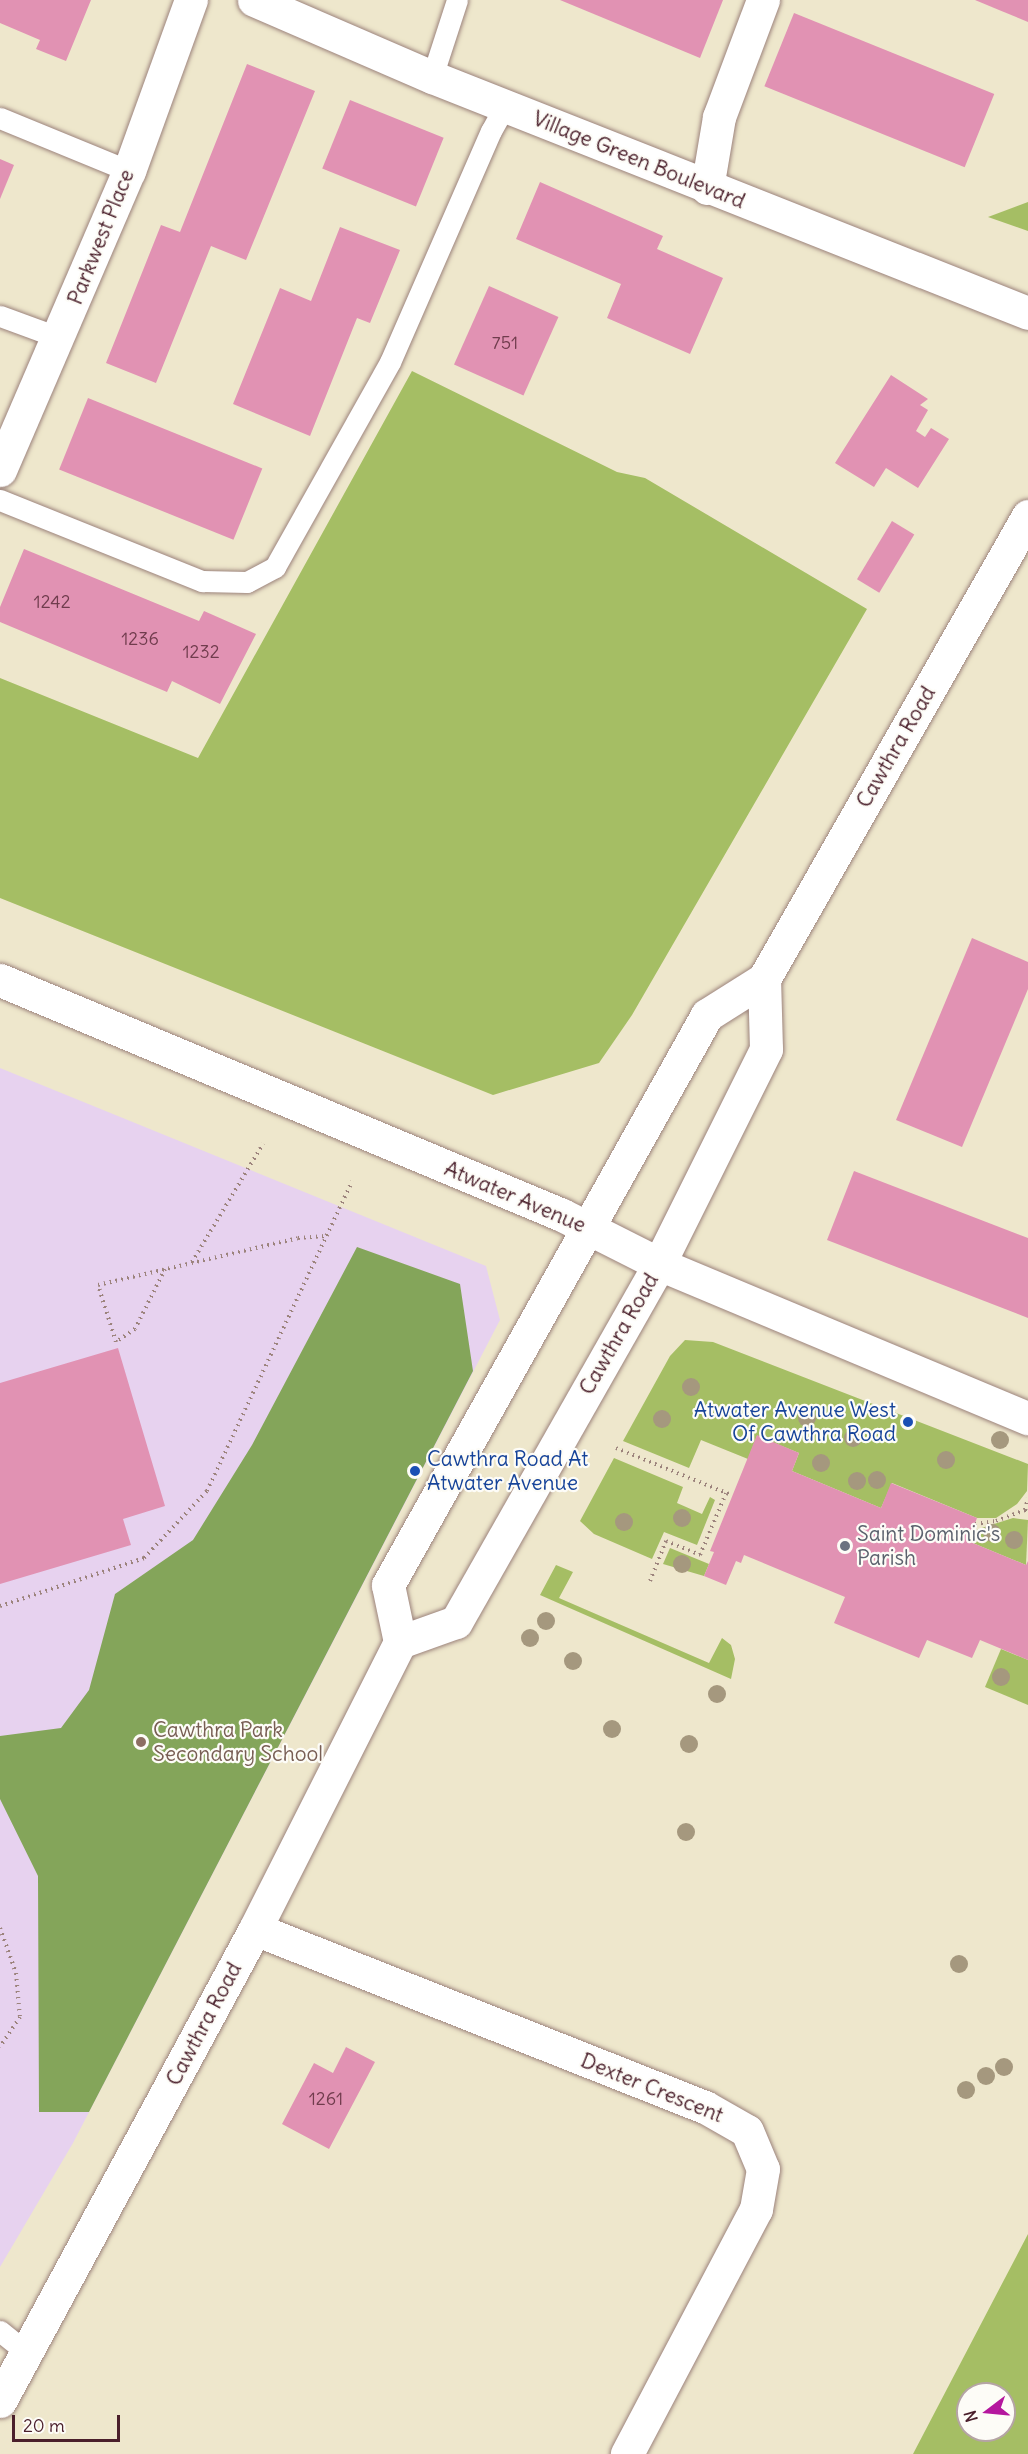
<!DOCTYPE html>
<style>
body{margin:0}
#map{position:relative;width:1028px;height:2454px;overflow:hidden;background:#eee7cc;font-family:Delius,sans-serif}
div>[style]{position:absolute}
.built>*{inset:0;background:#e7d2ef}
.green>*{inset:0;background:#a5be64}
.forest>*{inset:0;background:#84a55a}
.building>*{inset:0;background:#e192b3;transform-origin:0 0}
.path>*{height:4px;margin-top:-2px;transform-origin:0;background:repeating-linear-gradient(90deg,#9c837c 0 1.5px,transparent 0 6px)}
.roads{filter:drop-shadow(0 0 2px #9c837c) drop-shadow(0 0 2px #9c837c)}
.lane>*{height:21px;margin:-10.5px;padding:0 10.5px;transform-origin:10.5px;border-radius:10.5px;background:#fff}
.street>*{height:33px;margin:-16.5px;padding:0 16.5px;transform-origin:16.5px;border-radius:16.5px;background:#fff}
.secondary>*{height:33px;margin:-16.5px;padding:0 16.5px;transform-origin:16.5px;border-radius:16.5px;background:#fff}
.trees>*{width:18px;height:18px;margin:-9px;border-radius:50%;background:#a5987e}
.dots>*{width:16px;height:16px;translate:-50% -50%;box-sizing:border-box;border:3px solid #fdfcf7;border-radius:50%}
span{translate:-50% -50%;white-space:nowrap;text-align:center;line-height:1.15;-webkit-text-stroke:4.5px #fdfcf7;paint-order:stroke}
.number-label{font-size:18px;color:#703c4d}
.number-label span{-webkit-text-stroke-width:0}
.street-label{font-size:21px;color:#4a1f2b}
.transit-label{font-size:21px;color:#164399}
.right{translate:-100% -50%;text-align:right}
.left{translate:0 -50%;text-align:left}
.worship-label{font-size:21px;color:#5b616d}
.education-label{font-size:21px;color:#785e54}
.north{position:absolute;left:956px;top:2382px;width:60px;height:60px;box-sizing:border-box;background:#fdfcf7;border:2px solid #b5a4a5;border-radius:50%;rotate:254deg;font-size:16px;font-weight:700;line-height:24px;text-align:center;color:#4a1f2b}
.north::after{content:'';display:block;margin:auto;width:21px;height:27px;background:#b5179e;clip-path:polygon(50% 0,100% 100%,50% 72%,0 100%)}
.scale{position:absolute;left:12px;top:2415px;width:108px;height:27px;box-sizing:border-box;border:3px solid #4a1f2b;border-top:0;padding-left:8px;font-size:18px;line-height:21px;white-space:nowrap;color:#4a1f2b;-webkit-text-stroke:4px #fdfcf7;paint-order:stroke}
</style>
<div id="map">
<div class="built">
<div style="clip-path:polygon(0 1068px,486px 1266px,500px 1320px,73px 2143px,0 2267px)"></div>
</div>
<div class="green">
<div style="clip-path:polygon(1028px 202px,1028px 231px,988px 217px)"></div>
<div style="clip-path:polygon(412px 371px,617px 472px,645px 478px,867px 609px,632px 1015px,599px 1063px,493px 1095px,0 898px,0 678px,198px 758px)"></div>
<div style="clip-path:polygon(685px 1340px,713px 1342px,1028px 1464px,1027px 1491px,1017px 1504px,996px 1518px,977px 1518px,892px 1483px,881px 1508px,792px 1471px,799px 1453px,757px 1436px,748px 1459px,701px 1440px,689px 1468px,623px 1441px,670px 1356px)"></div>
<div style="clip-path:polygon(614px 1458px,683px 1487px,677px 1503px,702px 1514px,710px 1497px,715px 1500px,697px 1545px,664px 1532px,652px 1559px,594px 1534px,580px 1521px)"></div>
<div style="clip-path:polygon(1013px 1518px,1028px 1520px,1026px 1565px,968px 1541px,972px 1531px)"></div>
<div style="clip-path:polygon(670px 1548px,709px 1564px,704px 1576px,663px 1564px)"></div>
<div style="clip-path:polygon(556px 1565px,573px 1572px,559px 1598px,709px 1663px,722px 1638px,731px 1645px,735px 1659px,731px 1679px,540px 1595px)"></div>
<div style="clip-path:polygon(1001px 1649px,1028px 1660px,1028px 1705px,985px 1687px)"></div>
<div style="clip-path:polygon(evenodd,1028px 2234px,1028px 2454px,913px 2454px,1028px 2234px,968px 2394px,1004px 2394px,1004px 2430px,968px 2430px,968px 2394px)"></div>
</div>
<div class="forest">
<div style="clip-path:polygon(357px 1247px,460px 1284px,473px 1371px,89px 2112px,39px 2112px,38px 1876px,0 1799px,0 1736px,61px 1728px,89px 1690px,115px 1594px,193px 1540px,252px 1445px)"></div>
</div>
<div class="building">
<div style="clip-path:polygon(0 0,91px 0,66px 61px,36px 49px,40px 40px,0 23px)"></div>
<div style="clip-path:polygon(560px 0,723px 0,700px 58px)"></div>
<div style="clip-path:polygon(975px 0,1028px 0,1028px 22px,999px 10px)"></div>
<div style="left:794px;top:13px;width:216px;height:79px;rotate:22deg"></div>
<div style="clip-path:polygon(247px 64px,315px 91px,246px 260px,211px 246px,156px 383px,106px 363px,161px 225px,180px 232px)"></div>
<div style="left:350px;top:100px;width:101px;height:74px;rotate:22deg"></div>
<div style="clip-path:polygon(0 159px,14px 165px,0 199px)"></div>
<div style="clip-path:polygon(540px 182px,663px 236px,657px 249px,723px 278px,690px 354px,607px 318px,621px 284px,516px 239px)"></div>
<div style="clip-path:polygon(340px 227px,400px 250px,370px 323px,357px 318px,310px 436px,233px 404px,280px 288px,311px 301px)"></div>
<div style="left:489px;top:286px;width:76px;height:86px;rotate:24deg"></div>
<div style="clip-path:polygon(891px 375px,928px 399px,920px 405px,928px 410px,916px 431px,925px 437px,931px 428px,949px 439px,918px 488px,886px 468px,874px 487px,835px 463px)"></div>
<div style="left:88px;top:398px;width:188px;height:77px;rotate:22deg"></div>
<div style="left:892px;top:521px;width:26px;height:68px;rotate:31deg"></div>
<div style="clip-path:polygon(24px 549px,199px 621px,204px 611px,256px 634px,220px 704px,172px 681px,167px 692px,0 622px,0 607px)"></div>
<div style="clip-path:polygon(972px 938px,1028px 962px,1028px 989px,962px 1147px,896px 1120px)"></div>
<div style="clip-path:polygon(854px 1171px,1028px 1238px,1028px 1318px,827px 1240px)"></div>
<div style="clip-path:polygon(118px 1348px,165px 1506px,123px 1519px,131px 1545px,0 1584px,0 1383px)"></div>
<div style="clip-path:polygon(757px 1435px,799px 1453px,792px 1471px,881px 1508px,891px 1483px,977px 1518px,968px 1541px,1026px 1565px,1028px 1561px,1028px 1660px,980px 1640px,972px 1658px,927px 1640px,919px 1658px,834px 1623px,845px 1597px,744px 1555px,741px 1563px,736px 1561px,726px 1585px,704px 1576px,714px 1552px,710px 1551px)"></div>
<div style="clip-path:polygon(346px 2047px,375px 2062px,329px 2149px,282px 2124px,314px 2063px,333px 2073px)"></div>
</div>
<div class="path">
<div style="left:192px;top:1262px;width:138px;rotate:-59deg"></div>
<div style="left:165px;top:1269px;width:67px;rotate:116.6deg"></div>
<div style="left:135px;top:1329px;width:23px;rotate:146deg"></div>
<div style="left:116px;top:1342px;width:60px;rotate:-107.5deg"></div>
<div style="left:98px;top:1285px;width:205px;rotate:-13.2deg"></div>
<div style="left:298px;top:1238px;width:27px;rotate:-4deg"></div>
<div style="left:616px;top:1448px;width:125px;rotate:22.1deg"></div>
<div style="left:1025px;top:1510px;width:12px;rotate:-76deg"></div>
<div style="left:975px;top:1524px;width:21px;rotate:-8deg"></div>
<div style="left:996px;top:1521px;width:31px;rotate:-21deg"></div>
<div style="left:1025px;top:1510px;width:4px;rotate:45deg"></div>
<div style="left:650px;top:1581px;width:43px;rotate:-68.2deg"></div>
<div style="left:666px;top:1541px;width:37px;rotate:22deg"></div>
<div style="left:700px;top:1555px;width:67px;rotate:-67.2deg"></div>
<div style="left:0;top:1606px;width:152px;rotate:-18.4deg"></div>
<div style="left:144px;top:1558px;width:92px;rotate:-46.8deg"></div>
<div style="left:207px;top:1491px;width:342px;rotate:-64.9deg"></div>
<div style="left:0;top:1928px;width:48px;rotate:70.4deg"></div>
<div style="left:16px;top:1973px;width:44px;rotate:84.8deg"></div>
<div style="left:20px;top:2017px;width:36px;rotate:124deg"></div>
</div>
<div class="roads">
<div class="lane">
<div style="left:432px;top:77px;width:81px;rotate:-72deg"></div>
<div style="left:0;top:118px;width:139px;rotate:22.3deg"></div>
<div style="left:0;top:316px;width:64px;rotate:20.1deg"></div>
<div style="left:0;top:500px;width:218px;rotate:21.9deg"></div>
<div style="left:202px;top:581px;width:45px;rotate:1.3deg"></div>
<div style="left:247px;top:582px;width:32px;rotate:-28deg"></div>
<div style="left:275px;top:567px;width:235px;rotate:-60.7deg"></div>
<div style="left:390px;top:362px;width:252px;rotate:-66.4deg"></div>
<div style="left:491px;top:131px;width:29px;rotate:-61deg"></div>
<div style="left:0;top:2331px;width:33px;rotate:39deg"></div>
</div>
<div class="street">
<div style="left:254px;top:0;width:194px;rotate:23.4deg"></div>
<div style="left:432px;top:77px;width:641px;rotate:21.6deg"></div>
<div style="left:707px;top:188px;width:72px;rotate:-80.4deg"></div>
<div style="left:719px;top:117px;width:125px;rotate:-69.4deg"></div>
<div style="left:0;top:470px;width:326px;rotate:-66.7deg"></div>
<div style="left:129px;top:171px;width:182px;rotate:-70.1deg"></div>
<div style="left:255px;top:1929px;width:484px;rotate:21.6deg"></div>
<div style="left:705px;top:2107px;width:48px;rotate:29.7deg"></div>
<div style="left:747px;top:2131px;width:41px;rotate:67.2deg"></div>
<div style="left:763px;top:2169px;width:41px;rotate:99.9deg"></div>
<div style="left:756px;top:2209px;width:277px;rotate:117.8deg"></div>
</div>
<div class="secondary">
<div style="left:0;top:980px;width:609px;rotate:22.69deg"></div>
<div style="left:562px;top:1215px;width:109px;rotate:26.8deg"></div>
<div style="left:659px;top:1264px;width:400px;rotate:22.7deg"></div>
<div style="left:400px;top:1642px;width:59px;rotate:-19.7deg"></div>
<div style="left:456px;top:1622px;width:412px;rotate:-60.4deg"></div>
<div style="left:659px;top:1264px;width:240px;rotate:-63.5deg"></div>
<div style="left:766px;top:1049px;width:70px;rotate:-91.6deg"></div>
<div style="left:0;top:2401px;width:536px;rotate:-61.62deg"></div>
<div style="left:255px;top:1929px;width:322px;rotate:-63.2deg"></div>
<div style="left:400px;top:1642px;width:58px;rotate:-101.9deg"></div>
<div style="left:388px;top:1585px;width:653px;rotate:-60.77deg"></div>
<div style="left:707px;top:1015px;width:67px;rotate:-32.3deg"></div>
<div style="left:764px;top:979px;width:533px;rotate:-60.31deg"></div>
</div>
</div>
<div class="trees">
<div style="left:691px;top:1387px"></div>
<div style="left:807px;top:1418px"></div>
<div style="left:662px;top:1419px"></div>
<div style="left:853px;top:1438px"></div>
<div style="left:1000px;top:1440px"></div>
<div style="left:946px;top:1460px"></div>
<div style="left:821px;top:1463px"></div>
<div style="left:877px;top:1480px"></div>
<div style="left:857px;top:1481px"></div>
<div style="left:682px;top:1518px"></div>
<div style="left:624px;top:1522px"></div>
<div style="left:992px;top:1533px"></div>
<div style="left:1014px;top:1540px"></div>
<div style="left:682px;top:1564px"></div>
<div style="left:546px;top:1621px"></div>
<div style="left:530px;top:1638px"></div>
<div style="left:573px;top:1661px"></div>
<div style="left:1001px;top:1677px"></div>
<div style="left:717px;top:1694px"></div>
<div style="left:612px;top:1729px"></div>
<div style="left:689px;top:1744px"></div>
<div style="left:686px;top:1832px"></div>
<div style="left:959px;top:1964px"></div>
<div style="left:1004px;top:2067px"></div>
<div style="left:986px;top:2076px"></div>
<div style="left:966px;top:2090px"></div>
</div>
<div class="dots">
<div style="left:908px;top:1422px;background:#1a4fb4"></div>
<div style="left:415px;top:1471px;background:#1a4fb4"></div>
<div style="left:845px;top:1546px;background:#6b7280"></div>
<div style="left:141px;top:1742px;background:#8d6e63"></div>
</div>
<div class="number-label">
<span style="left:505px;top:343px">751</span>
<span style="left:52px;top:602px">1242</span>
<span style="left:140px;top:639px">1236</span>
<span style="left:201px;top:652px">1232</span>
<span style="left:326px;top:2099px">1261</span>
</div>
<div class="street-label">
<span style="left:639px;top:160px;rotate:22deg">Village Green Boulevard</span>
<span style="left:101px;top:237px;rotate:-68deg">Parkwest Place</span>
<span style="left:896px;top:747px;rotate:-60deg">Cawthra Road</span>
<span style="left:515px;top:1197px;rotate:23deg">Atwater Avenue</span>
<span style="left:619px;top:1334px;rotate:-60deg">Cawthra Road</span>
<span style="left:204px;top:2024px;rotate:-62deg">Cawthra Road</span>
<span style="left:652px;top:2088px;rotate:22deg">Dexter Crescent</span>
</div>
<div class="transit-label">
<span class="right" style="left:896px;top:1422px">Atwater Avenue West<br>Of Cawthra Road</span>
<span class="left" style="left:427px;top:1471px">Cawthra Road At<br>Atwater Avenue</span>
</div>
<div class="worship-label">
<span class="left" style="left:857px;top:1546px">Saint Dominic's<br>Parish</span>
</div>
<div class="education-label">
<span class="left" style="left:153px;top:1742px">Cawthra Park<br>Secondary School</span>
</div>
<div class="north">N</div>
<div class="scale">20 m</div>
</div>
